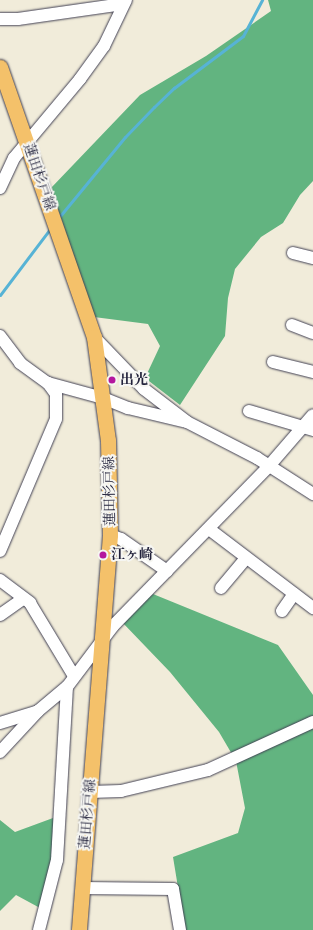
<!DOCTYPE html>
<meta charset="utf-8">
<style>
body{margin:0}
#map{position:relative;width:313px;height:930px;overflow:hidden;background:#f1ecda;font-family:"IM FELL French Canon","Noto Serif JP",serif}
div>[style]{position:absolute}
.forest>*{inset:0;background:#62b480}
.stream>*{height:3px;margin:-1.5px;padding:0 1.5px;transform-origin:1.5px;border-radius:1.5px;background:#57b3d5}
.roads{filter:drop-shadow(0 0 1px #414053) drop-shadow(0 0 1px #414053)}
.minor>*{height:12px;margin:-6px;padding:0 6px;transform-origin:6px;border-radius:6px;background:#fff}
.major>*{height:15px;margin:-7.5px;padding:0 7.5px;transform-origin:7.5px;border-radius:7.5px;background:#f4c16a}
.dots>*{width:11px;height:11px;translate:-50% -50%;box-sizing:border-box;border:2px solid #f6f6f2;border-radius:50%}
span{translate:-50% -50%;white-space:nowrap;text-align:center;line-height:1.15;-webkit-text-stroke:4px #f6f6f2;paint-order:stroke}
.street-label{font-size:14px;color:#22223b}
.poi-label{font-size:14px;color:#22223b;font-weight:700}
.left{translate:0 -50%;text-align:left}
</style>
<div id="map">
<div class="forest">
<div style="clip-path:polygon(268px 0,313px 0,313px 181px,300px 195px,283px 223px,261px 237px,235px 269px,228px 298px,225px 336px,180px 405px,145px 378px,160px 346px,148px 324px,94px 317px,51px 188px,140px 95px,206px 56px,271px 11px)"></div>
<div style="clip-path:polygon(153px 594px,278px 645px,313px 695px,313px 930px,185px 930px,173px 857px,238px 833px,245px 808px,236px 761px,219px 732px,170px 672px,121px 621px)"></div>
<div style="clip-path:polygon(53px 818px,53px 860px,40px 908px,16px 895px,0 911px,0 820px,15px 832px)"></div>
</div>
<div class="stream">
<div style="left:60px;top:216px;width:102px;rotate:-50.6deg"></div>
<div style="left:125px;top:137px;width:42px;rotate:-46deg"></div>
<div style="left:154px;top:107px;width:28px;rotate:-44deg"></div>
<div style="left:174px;top:88px;width:86px;rotate:-37deg"></div>
<div style="left:243px;top:36px;width:41px;rotate:-62.2deg"></div>
<div style="left:0;top:295px;width:83px;rotate:-52.9deg"></div>
</div>
<div class="roads">
<div class="minor">
<div style="left:0;top:19px;width:18px"></div>
<div style="left:18px;top:19px;width:106px;rotate:-8.1deg"></div>
<div style="left:0;top:188px;width:33px;rotate:-65deg"></div>
<div style="left:14px;top:158px;width:103px;rotate:-50.1deg"></div>
<div style="left:80px;top:79px;width:41px;rotate:-54deg"></div>
<div style="left:104px;top:46px;width:51px;rotate:-64.4deg"></div>
<div style="left:293px;top:253px;width:21px;rotate:14deg"></div>
<div style="left:292px;top:325px;width:22px;rotate:21deg"></div>
<div style="left:0;top:336px;width:34px;rotate:53deg"></div>
<div style="left:20px;top:363px;width:34px;rotate:36deg"></div>
<div style="left:48px;top:383px;width:57px;rotate:15.3deg"></div>
<div style="left:103px;top:398px;width:27px;rotate:22deg"></div>
<div style="left:128px;top:408px;width:57px;rotate:13.3deg"></div>
<div style="left:94px;top:337px;width:72px;rotate:46.1deg"></div>
<div style="left:144px;top:389px;width:54px;rotate:37.5deg"></div>
<div style="left:187px;top:422px;width:79px;rotate:27.2deg"></div>
<div style="left:257px;top:458px;width:67px;rotate:32.7deg"></div>
<div style="left:273px;top:362px;width:41px;rotate:14deg"></div>
<div style="left:249px;top:411px;width:67px;rotate:16.5deg"></div>
<div style="left:209px;top:529px;width:131px;rotate:37.2deg"></div>
<div style="left:110px;top:535px;width:12px;rotate:20deg"></div>
<div style="left:121px;top:539px;width:56px;rotate:34.8deg"></div>
<div style="left:0;top:551px;width:143px;rotate:-67deg"></div>
<div style="left:56px;top:419px;width:25px;rotate:-90deg"></div>
<div style="left:56px;top:394px;width:14px;rotate:-126deg"></div>
<div style="left:0;top:580px;width:38px;rotate:37deg"></div>
<div style="left:30px;top:603px;width:85px;rotate:58.9deg"></div>
<div style="left:221px;top:588px;width:39px;rotate:-50deg"></div>
<div style="left:282px;top:611px;width:21px;rotate:-55deg"></div>
<div style="left:0;top:615px;width:28px;rotate:-35deg"></div>
<div style="left:0;top:723px;width:39px;rotate:-17deg"></div>
<div style="left:0;top:752px;width:56px;rotate:-47.2deg"></div>
<div style="left:38px;top:711px;width:38px;rotate:-40deg"></div>
<div style="left:67px;top:687px;width:76px;rotate:-53deg"></div>
<div style="left:113px;top:626px;width:223px;rotate:-45.7deg"></div>
<div style="left:269px;top:466px;width:67px;rotate:-49.2deg"></div>
<div style="left:90px;top:792px;width:31px;rotate:-2deg"></div>
<div style="left:121px;top:791px;width:89px;rotate:-13.6deg"></div>
<div style="left:208px;top:770px;width:115px;rotate:-24.6deg"></div>
<div style="left:82px;top:888px;width:91px;rotate:0.6deg"></div>
<div style="left:173px;top:889px;width:42px;rotate:80.3deg"></div>
<div style="left:39px;top:930px;width:72px;rotate:-75.6deg"></div>
<div style="left:57px;top:860px;width:173px;rotate:-86.7deg"></div>
</div>
<div class="major">
<div style="left:0;top:67px;width:286px;rotate:70.8deg"></div>
<div style="left:94px;top:337px;width:104px;rotate:82.3deg"></div>
<div style="left:108px;top:440px;width:95px;rotate:88.8deg"></div>
<div style="left:110px;top:535px;width:396px;rotate:94.5deg"></div>
</div>
</div>
<div class="dots">
<div style="left:112px;top:380px;background:#b5179e"></div>
<div style="left:103px;top:555px;background:#b5179e"></div>
</div>
<div class="street-label">
<span style="left:39px;top:177px;rotate:71deg">蓮田杉戸線</span>
<span style="left:110px;top:491px;rotate:-91deg">蓮田杉戸線</span>
<span style="left:88px;top:814px;rotate:-85deg">蓮田杉戸線</span>
</div>
<div class="poi-label">
<span class="left" style="left:120px;top:380px">出光</span>
<span class="left" style="left:111px;top:555px">江ヶ崎</span>
</div>
</div>
